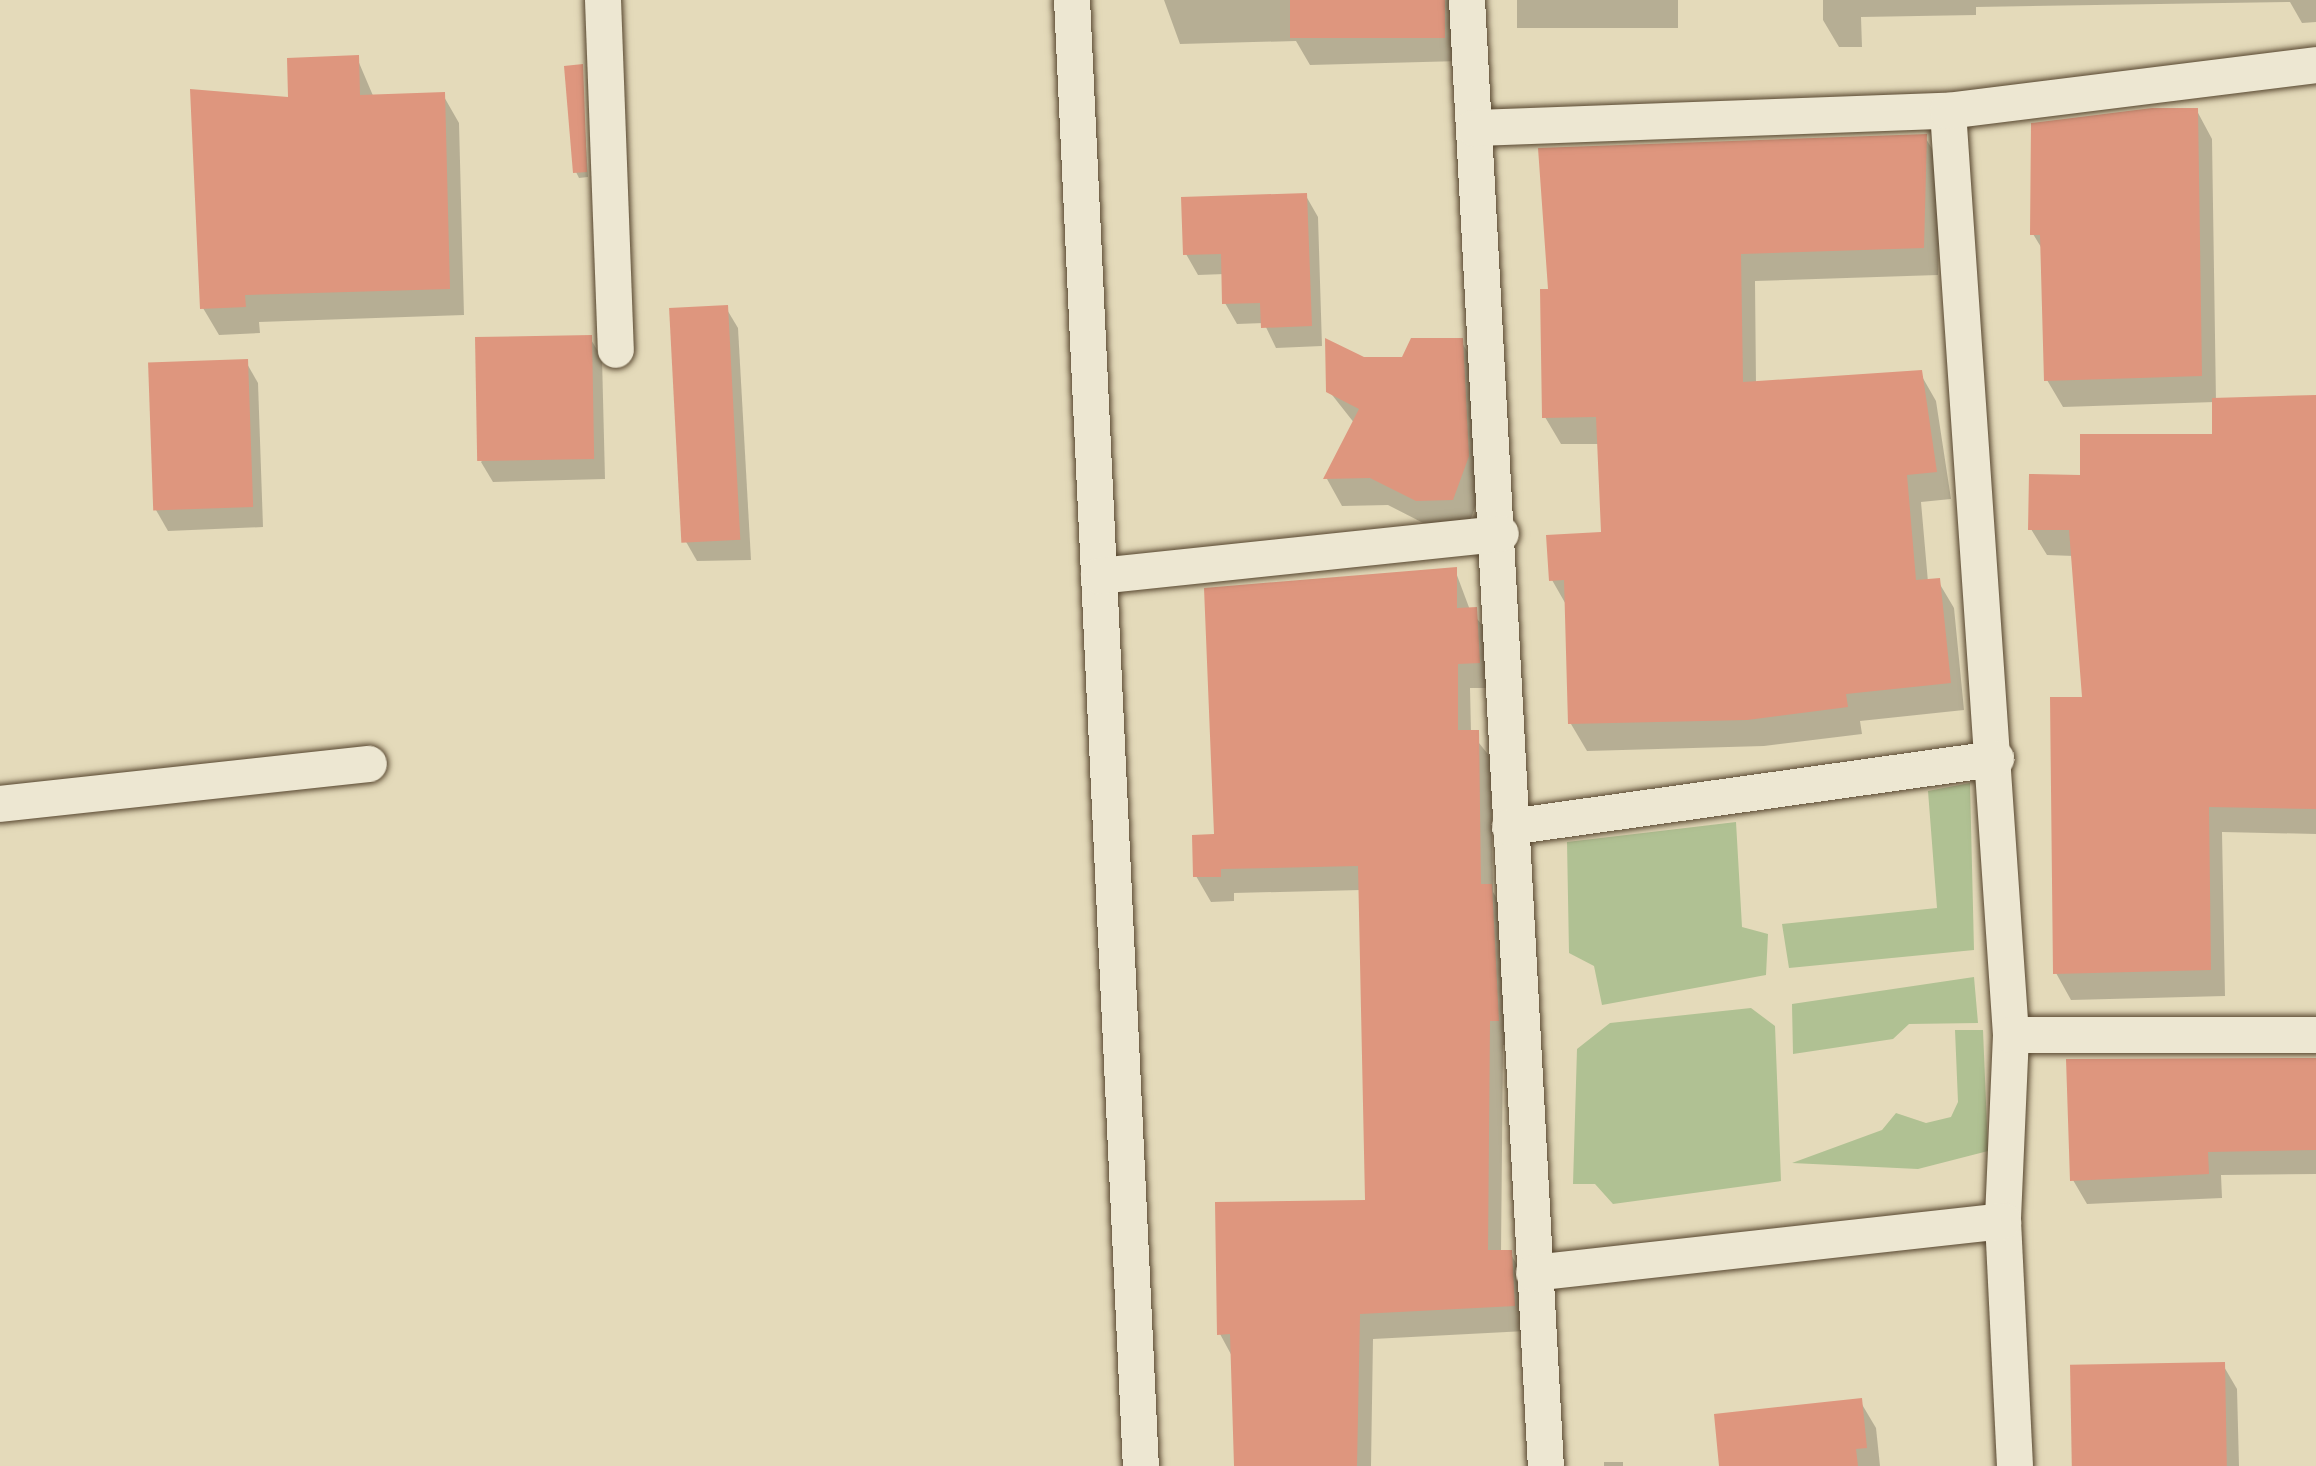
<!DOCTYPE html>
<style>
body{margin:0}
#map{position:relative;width:2316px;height:1466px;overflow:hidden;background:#e4daba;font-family:"Gentium Book Plus",serif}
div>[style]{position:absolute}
.green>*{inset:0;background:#b0c193}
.shadow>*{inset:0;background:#0003;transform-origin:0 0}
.building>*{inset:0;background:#de967e;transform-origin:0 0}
.roads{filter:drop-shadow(0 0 3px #56452e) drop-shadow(0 0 3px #56452e)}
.minor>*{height:36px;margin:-18px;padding:0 18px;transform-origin:18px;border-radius:18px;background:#ede7d2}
span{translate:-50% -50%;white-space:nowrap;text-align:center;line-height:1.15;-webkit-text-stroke:10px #ede7d2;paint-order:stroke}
</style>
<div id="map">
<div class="green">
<div style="clip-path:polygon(1970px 783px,1974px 950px,1789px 968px,1782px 924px,1937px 908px,1928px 791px)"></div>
<div style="clip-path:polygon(1736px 822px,1742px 927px,1768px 934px,1766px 975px,1602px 1005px,1594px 966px,1569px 953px,1567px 842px)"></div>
<div style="clip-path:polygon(1974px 977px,1978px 1023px,1909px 1024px,1893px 1039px,1793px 1054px,1792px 1004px)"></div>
<div style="clip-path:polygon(1751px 1008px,1775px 1026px,1781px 1181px,1613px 1204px,1595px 1184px,1573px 1184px,1577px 1049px,1610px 1023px)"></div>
<div style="clip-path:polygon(1955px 1030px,1983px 1030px,1988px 1151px,1918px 1169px,1792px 1163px,1882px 1130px,1896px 1113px,1926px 1123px,1951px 1117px,1958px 1102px)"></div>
</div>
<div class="shadow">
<div style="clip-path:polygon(1164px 0,1457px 0,1461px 61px,1310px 65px,1296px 41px,1180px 44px)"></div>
<div style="left:1517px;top:0;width:161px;height:28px"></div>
<div style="clip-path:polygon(1823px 0,2316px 0,2316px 22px,2302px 23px,2290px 2px,1976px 7px,1976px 15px,1861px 17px,1862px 47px,1839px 47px,1823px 20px)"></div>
<div style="clip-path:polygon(357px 58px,374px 98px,443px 95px,459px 123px,464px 315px,259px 322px,260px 333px,219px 335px,203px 308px,291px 101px)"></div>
<div style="clip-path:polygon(581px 68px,588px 177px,579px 178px,576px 172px)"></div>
<div style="clip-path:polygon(2197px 111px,2212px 139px,2216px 401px,2316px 398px,2316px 834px,2222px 832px,2225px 996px,2071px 1000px,2056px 973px,2085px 700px,2074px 556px,2047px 555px,2031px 529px,2083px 478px,2216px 437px,2215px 402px,2063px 407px,2047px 380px,2044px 252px,2033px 234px)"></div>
<div style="clip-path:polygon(1925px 137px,1941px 164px,1938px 275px,1755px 281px,1756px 384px,1920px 373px,1936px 401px,1951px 499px,1921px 502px,1928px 582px,1938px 581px,1954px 608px,1964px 710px,1860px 721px,1862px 734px,1764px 746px,1587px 751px,1571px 724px,1568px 608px,1552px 580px,1604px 534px,1600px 444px,1561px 444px,1545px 417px,1543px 292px)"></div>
<div style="clip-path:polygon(1306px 196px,1318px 217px,1322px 346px,1276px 348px,1264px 323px,1237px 324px,1225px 303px,1225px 274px,1198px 275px,1186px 254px)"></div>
<div style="clip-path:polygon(726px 308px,738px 328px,751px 560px,697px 561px,685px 540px)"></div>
<div style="clip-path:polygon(590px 338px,602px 358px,605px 479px,493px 482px,481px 462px)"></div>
<div style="clip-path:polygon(1461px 341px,1477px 368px,1483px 485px,1468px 527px,1433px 528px,1388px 505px,1342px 506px,1327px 479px,1355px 424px,1329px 391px,1364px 360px,1404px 360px)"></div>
<div style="clip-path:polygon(246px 362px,258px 383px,263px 527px,168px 531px,156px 510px)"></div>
<div style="clip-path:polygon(1455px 570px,1470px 610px,1490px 635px,1493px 688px,1470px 688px,1471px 733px,1491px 758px,1493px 892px,1505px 912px,1512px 1045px,1503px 1045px,1501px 1253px,1510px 1253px,1525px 1278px,1528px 1331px,1373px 1339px,1371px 1466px,1238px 1466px,1233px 1358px,1220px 1334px,1369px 1203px,1361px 890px,1234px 893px,1234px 901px,1211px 902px,1196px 876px,1217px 837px)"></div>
<div style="clip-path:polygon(2316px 1058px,2316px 1174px,2221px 1175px,2222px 1198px,2087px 1204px,2073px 1180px)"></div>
<div style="clip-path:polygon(2223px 1365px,2237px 1389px,2239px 1466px,2075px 1466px)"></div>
<div style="clip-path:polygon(1860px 1401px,1876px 1428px,1880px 1466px,1722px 1466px)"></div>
<div style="left:1604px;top:1462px;width:19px;height:4px"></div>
</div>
<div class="building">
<div style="left:1290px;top:0;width:155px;height:38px"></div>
<div style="clip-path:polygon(359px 55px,360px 95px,445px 92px,450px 289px,245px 295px,246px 307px,200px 309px,190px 89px,288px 97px,287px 58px)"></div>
<div style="clip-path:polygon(583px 64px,587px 172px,573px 173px,564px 66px)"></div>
<div style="clip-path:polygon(2152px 108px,2198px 108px,2202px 376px,2044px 381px,2040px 235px,2030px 235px,2031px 123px)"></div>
<div style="clip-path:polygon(1927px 134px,1924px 248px,1741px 254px,1743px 382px,1922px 370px,1937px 472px,1907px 475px,1916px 580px,1940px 578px,1951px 683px,1846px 694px,1848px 707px,1747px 720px,1568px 724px,1564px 580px,1549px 581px,1546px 535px,1601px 532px,1596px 417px,1542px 418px,1540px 289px,1548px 289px,1538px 148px)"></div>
<div style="clip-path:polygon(1307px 193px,1312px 326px,1261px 328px,1260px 303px,1222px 304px,1221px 254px,1183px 255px,1181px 197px)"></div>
<div style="left:728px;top:305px;width:235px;height:59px;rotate:87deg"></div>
<div style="left:592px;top:335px;width:124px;height:117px;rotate:89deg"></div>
<div style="clip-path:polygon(1325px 338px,1364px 357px,1402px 357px,1411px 338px,1463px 338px,1469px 456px,1453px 500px,1416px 501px,1370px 478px,1323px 479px,1359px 409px,1326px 392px)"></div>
<div style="left:248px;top:359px;width:148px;height:100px;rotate:88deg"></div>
<div style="clip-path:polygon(2316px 395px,2316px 809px,2209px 807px,2211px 970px,2053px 974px,2050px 697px,2082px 697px,2069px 530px,2028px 530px,2029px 474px,2080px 475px,2080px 434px,2212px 434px,2212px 398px)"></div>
<div style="clip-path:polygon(1457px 567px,1457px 608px,1477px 607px,1480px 663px,1458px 664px,1458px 730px,1479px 730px,1481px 884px,1492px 884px,1499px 1021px,1490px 1021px,1488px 1250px,1512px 1250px,1515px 1306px,1360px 1314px,1357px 1466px,1234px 1466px,1230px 1334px,1217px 1335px,1215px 1202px,1365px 1200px,1358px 866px,1221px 869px,1221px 877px,1193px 877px,1192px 835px,1214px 834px,1204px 588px)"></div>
<div style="clip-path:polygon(2316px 1058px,2316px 1150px,2208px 1152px,2209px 1174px,2070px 1181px,2066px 1059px)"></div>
<div style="left:2225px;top:1362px;width:104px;height:155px;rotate:89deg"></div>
<div style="clip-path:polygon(1862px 1398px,1867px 1448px,1856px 1449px,1858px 1466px,1719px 1466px,1714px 1414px)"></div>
</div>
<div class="roads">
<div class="minor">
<div style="left:603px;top:0;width:350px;rotate:87.9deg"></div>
<div style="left:1072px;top:0;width:1468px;rotate:87.31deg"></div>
<div style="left:1467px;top:0;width:1468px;rotate:86.92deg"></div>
<div style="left:1948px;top:111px;width:926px;rotate:86.1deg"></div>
<div style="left:2011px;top:1035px;width:186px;rotate:92.5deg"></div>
<div style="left:2003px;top:1221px;width:245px;rotate:87.2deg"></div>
<div style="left:1474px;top:128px;width:474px;rotate:-2.1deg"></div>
<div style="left:1948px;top:111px;width:371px;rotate:-7.1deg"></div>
<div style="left:1099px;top:576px;width:404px;rotate:-6deg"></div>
<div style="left:0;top:804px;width:371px;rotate:-6.2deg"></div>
<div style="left:1510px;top:827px;width:491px;rotate:-8deg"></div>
<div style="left:2011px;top:1035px;width:305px"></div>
<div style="left:1534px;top:1273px;width:472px;rotate:-6.3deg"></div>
</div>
</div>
</div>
